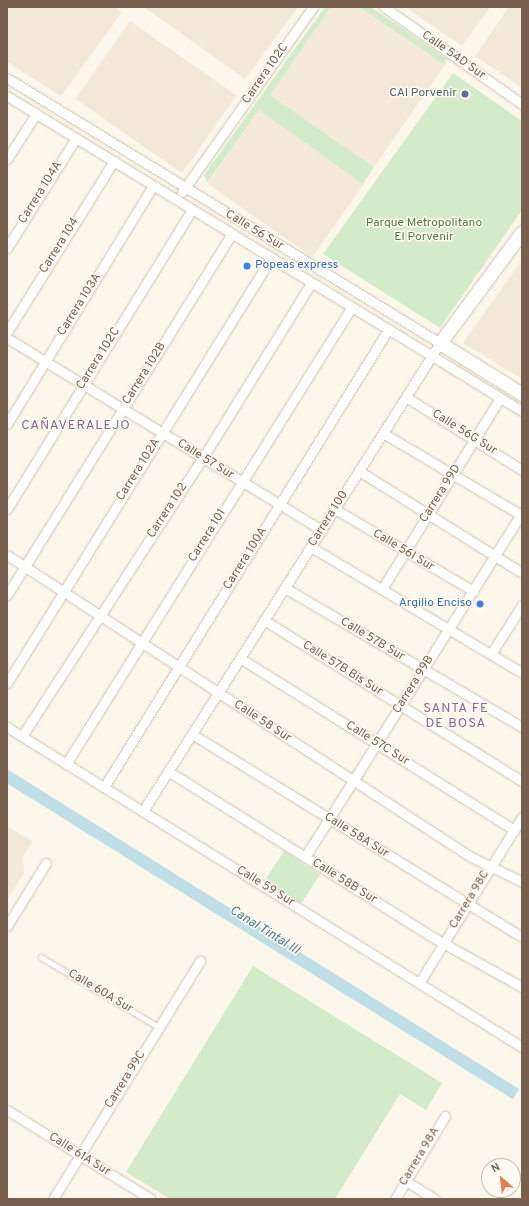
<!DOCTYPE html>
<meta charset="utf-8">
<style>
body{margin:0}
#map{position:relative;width:529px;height:1206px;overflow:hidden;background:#fcf7eb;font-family:Overpass,sans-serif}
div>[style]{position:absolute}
.residential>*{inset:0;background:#f4e9d9;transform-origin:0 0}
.green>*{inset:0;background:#d4ebc9;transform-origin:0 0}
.water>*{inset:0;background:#bfdee6;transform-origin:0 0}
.building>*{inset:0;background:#f1d8c3}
.roads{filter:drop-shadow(0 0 1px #cfc0b0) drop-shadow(0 0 1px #cfc0b0)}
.lane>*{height:4.5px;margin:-2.25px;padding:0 2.25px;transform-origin:2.25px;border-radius:2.25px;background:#fff}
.street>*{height:9px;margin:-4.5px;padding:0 4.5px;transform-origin:4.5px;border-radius:4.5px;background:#fff}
.secondary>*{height:13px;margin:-6.5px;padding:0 6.5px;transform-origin:6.5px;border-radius:6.5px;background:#fff}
.dots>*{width:11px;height:11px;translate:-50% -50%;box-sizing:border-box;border:2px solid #fffaf2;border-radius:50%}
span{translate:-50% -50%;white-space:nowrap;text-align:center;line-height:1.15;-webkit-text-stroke:3px #fffaf2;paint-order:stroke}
.street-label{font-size:12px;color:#785f4e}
.service-label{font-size:12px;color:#4e5e75}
.right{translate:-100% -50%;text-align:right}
.park-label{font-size:12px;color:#527d45}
.shop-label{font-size:12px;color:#366cbe}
.left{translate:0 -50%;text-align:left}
.neighbourhood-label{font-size:13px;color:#876693;letter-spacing:1px}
.water-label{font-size:13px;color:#477a8a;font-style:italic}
.frame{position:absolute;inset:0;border:8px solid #785f4e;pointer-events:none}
.north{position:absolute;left:481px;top:1158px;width:40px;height:40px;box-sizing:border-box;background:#fffaf2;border:1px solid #c9bcb0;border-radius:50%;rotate:332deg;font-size:11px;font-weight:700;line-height:16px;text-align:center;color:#785f4e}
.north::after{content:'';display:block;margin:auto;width:14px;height:18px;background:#e37d54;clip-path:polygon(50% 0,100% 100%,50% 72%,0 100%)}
</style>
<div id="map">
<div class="residential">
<div style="clip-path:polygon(7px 7px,114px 7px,122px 12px,61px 96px,7px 62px)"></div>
<div style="clip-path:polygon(144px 7px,298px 7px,245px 79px)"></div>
<div style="clip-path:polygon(331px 7px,359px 7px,445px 65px,374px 167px,270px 95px)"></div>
<div style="clip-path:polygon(405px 7px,490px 7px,462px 46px)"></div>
<div style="clip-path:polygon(509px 7px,522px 7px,522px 88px,475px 56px)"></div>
<div style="left:130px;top:21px;width:130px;height:95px;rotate:35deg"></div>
<div style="left:259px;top:110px;width:128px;height:90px;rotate:35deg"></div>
<div style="clip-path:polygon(522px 260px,522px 379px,463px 343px)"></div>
<div style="clip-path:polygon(7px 826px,32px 841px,23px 857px,24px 873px,7px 900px)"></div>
</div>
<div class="green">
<div style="clip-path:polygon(325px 7px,331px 7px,270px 95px,374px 167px,363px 184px,259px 110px,207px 183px,204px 175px)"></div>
<div style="clip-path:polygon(359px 7px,371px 7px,446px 58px,445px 65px)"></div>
<div style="clip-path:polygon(453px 73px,522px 121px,522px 210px,440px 328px,323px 254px)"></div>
<div style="left:284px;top:851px;width:43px;height:36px;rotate:33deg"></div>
<div style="clip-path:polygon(253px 966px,442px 1083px,426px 1110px,400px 1094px,335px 1199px,170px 1199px,126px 1172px)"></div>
</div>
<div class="water">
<div style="left:7px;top:769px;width:604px;height:12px;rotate:32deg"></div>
</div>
<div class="building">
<div style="clip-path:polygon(464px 87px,472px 93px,467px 101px,459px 95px)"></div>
</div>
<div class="roads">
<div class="lane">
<div style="left:41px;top:957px;width:137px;rotate:30.7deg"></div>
</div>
<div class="street">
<div style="left:384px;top:7px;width:169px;rotate:35.1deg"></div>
<div style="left:7px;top:78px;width:508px;rotate:31.47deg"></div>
<div style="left:440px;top:343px;width:554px;rotate:122.4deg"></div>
<div style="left:7px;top:96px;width:604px;rotate:31.45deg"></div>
<div style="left:7px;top:159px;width:54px;rotate:-57.2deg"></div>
<div style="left:182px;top:192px;width:227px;rotate:-54.7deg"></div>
<div style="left:7px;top:248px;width:130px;rotate:-57.9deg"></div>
<div style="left:7px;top:332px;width:202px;rotate:-58deg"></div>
<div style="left:7px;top:338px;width:369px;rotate:31.4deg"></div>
<div style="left:406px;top:397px;width:137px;rotate:32.2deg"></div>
<div style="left:7px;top:424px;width:279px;rotate:-58.5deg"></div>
<div style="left:383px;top:433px;width:161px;rotate:30.7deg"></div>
<div style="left:359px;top:471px;width:192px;rotate:32deg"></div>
<div style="left:7px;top:509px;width:352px;rotate:-58.3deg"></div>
<div style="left:335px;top:509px;width:161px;rotate:30.7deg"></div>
<div style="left:311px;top:547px;width:246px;rotate:30.8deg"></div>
<div style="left:7px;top:555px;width:554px;rotate:33.06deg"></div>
<div style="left:471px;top:857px;width:57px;rotate:26.1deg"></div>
<div style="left:285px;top:588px;width:275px;rotate:30.4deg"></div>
<div style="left:382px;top:589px;width:225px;rotate:-58.3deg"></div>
<div style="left:7px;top:595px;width:425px;rotate:-58.1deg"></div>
<div style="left:264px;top:620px;width:304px;rotate:32deg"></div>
<div style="left:491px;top:654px;width:58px;rotate:-57.7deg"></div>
<div style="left:240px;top:658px;width:324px;rotate:32.1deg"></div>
<div style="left:7px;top:683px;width:500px;rotate:-58.15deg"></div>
<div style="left:7px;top:727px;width:606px;rotate:31.86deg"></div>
<div style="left:192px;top:734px;width:387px;rotate:31.6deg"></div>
<div style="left:22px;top:736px;width:330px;rotate:-57deg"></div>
<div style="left:202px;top:459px;width:207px;rotate:-58.2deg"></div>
<div style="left:66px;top:764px;width:538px;rotate:-57.99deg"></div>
<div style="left:168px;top:771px;width:316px;rotate:32.1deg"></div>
<div style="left:436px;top:939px;width:98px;rotate:29.2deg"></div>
<div style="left:104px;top:787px;width:538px;rotate:-58.14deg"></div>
<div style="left:305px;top:857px;width:407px;rotate:-57.8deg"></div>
<div style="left:7px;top:926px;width:74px;rotate:-58.2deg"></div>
<div style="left:419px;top:983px;width:195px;rotate:-58.2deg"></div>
<div style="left:7px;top:1110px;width:169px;rotate:31.7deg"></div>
<div style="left:406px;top:1181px;width:34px;rotate:32deg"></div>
<div style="left:53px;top:1199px;width:280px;rotate:-58.3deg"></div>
<div style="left:395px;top:1199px;width:97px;rotate:-58.9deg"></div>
</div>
<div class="secondary">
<div style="left:522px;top:232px;width:138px;rotate:126.5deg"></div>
<div style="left:440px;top:343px;width:97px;rotate:31.9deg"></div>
</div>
</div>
<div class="dots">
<div style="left:465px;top:94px;background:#5c6f8a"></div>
<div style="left:247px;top:266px;background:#3f7fe0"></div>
<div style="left:480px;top:604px;background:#3f7fe0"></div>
</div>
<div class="street-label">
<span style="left:453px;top:56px;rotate:35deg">Calle 54D Sur</span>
<span style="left:266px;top:74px;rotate:-55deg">Carrera 102C</span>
<span style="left:41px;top:193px;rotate:-58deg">Carrera 104A</span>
<span style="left:254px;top:231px;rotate:31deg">Calle 56 Sur</span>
<span style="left:60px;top:246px;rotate:-58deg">Carrera 104</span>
<span style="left:80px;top:305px;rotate:-58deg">Carrera 103A</span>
<span style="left:99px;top:359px;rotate:-58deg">Carrera 102C</span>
<span style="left:145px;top:374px;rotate:-58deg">Carrera 102B</span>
<span style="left:464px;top:433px;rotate:32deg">Calle 56G Sur</span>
<span style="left:205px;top:460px;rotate:32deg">Calle 57 Sur</span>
<span style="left:139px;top:470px;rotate:-58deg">Carrera 102A</span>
<span style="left:441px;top:494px;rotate:-58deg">Carrera 99D</span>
<span style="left:168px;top:511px;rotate:-57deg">Carrera 102</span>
<span style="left:329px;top:519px;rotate:-58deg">Carrera 100</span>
<span style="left:208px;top:536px;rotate:-58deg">Carrera 101</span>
<span style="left:403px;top:551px;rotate:31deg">Calle 56I Sur</span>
<span style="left:246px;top:559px;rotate:-58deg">Carrera 100A</span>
<span style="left:372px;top:640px;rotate:31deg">Calle 57B Sur</span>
<span style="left:342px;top:669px;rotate:32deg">Calle 57B Bis Sur</span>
<span style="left:414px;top:685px;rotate:-58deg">Carrera 99B</span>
<span style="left:262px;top:722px;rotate:33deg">Calle 58 Sur</span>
<span style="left:377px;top:744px;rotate:32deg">Calle 57C Sur</span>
<span style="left:356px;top:836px;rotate:32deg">Calle 58A Sur</span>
<span style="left:344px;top:882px;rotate:32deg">Calle 58B Sur</span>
<span style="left:265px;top:887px;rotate:32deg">Calle 59 Sur</span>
<span style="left:470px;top:900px;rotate:-59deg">Carrera 98C</span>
<span style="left:100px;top:992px;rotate:31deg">Calle 60A Sur</span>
<span style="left:126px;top:1080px;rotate:-58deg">Carrera 99C</span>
<span style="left:79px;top:1155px;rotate:32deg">Calle 61A Sur</span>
<span style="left:420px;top:1157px;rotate:-59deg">Carrera 98A</span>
</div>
<div class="service-label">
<span class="right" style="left:457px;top:94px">CAI Porvenir</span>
</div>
<div class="park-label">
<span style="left:424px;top:231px">Parque Metropolitano<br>El Porvenir</span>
</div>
<div class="shop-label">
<span class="left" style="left:255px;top:266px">Popeas express</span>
<span class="right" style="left:472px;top:604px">Argilio Enciso</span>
</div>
<div class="neighbourhood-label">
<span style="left:76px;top:426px">CAÑAVERALEJO</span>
<span style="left:456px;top:717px">SANTA FE<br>DE BOSA</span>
</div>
<div class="water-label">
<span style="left:264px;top:931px;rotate:32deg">Canal Tintal III</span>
</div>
<div class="frame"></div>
<div class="north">N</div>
</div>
